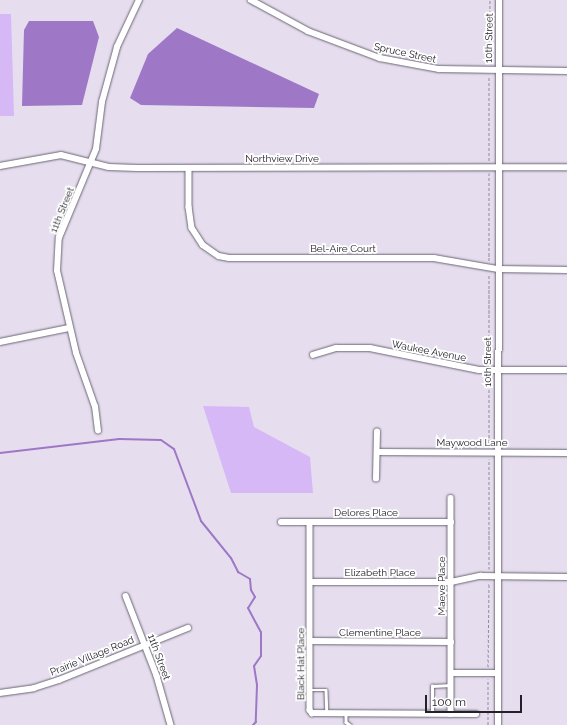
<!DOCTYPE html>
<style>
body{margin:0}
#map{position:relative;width:567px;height:725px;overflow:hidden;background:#e6deef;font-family:Raleway,sans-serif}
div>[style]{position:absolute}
.green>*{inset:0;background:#d6b8f7}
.water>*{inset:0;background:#9e77c6}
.stream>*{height:2px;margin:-1px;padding:0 1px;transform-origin:1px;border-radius:1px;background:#9e77c6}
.path>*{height:1px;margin-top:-0.5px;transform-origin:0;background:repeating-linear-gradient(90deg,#908a97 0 3px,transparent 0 5px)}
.roads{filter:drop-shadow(0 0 1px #6b6573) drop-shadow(0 0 1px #6b6573)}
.lane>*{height:2.5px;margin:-1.25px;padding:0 1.25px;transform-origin:1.25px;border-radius:1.25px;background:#fff}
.street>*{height:5.5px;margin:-2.75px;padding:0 2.75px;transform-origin:2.75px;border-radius:2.75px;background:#fff}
span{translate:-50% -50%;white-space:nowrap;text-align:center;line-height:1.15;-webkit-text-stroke:3.5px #fff;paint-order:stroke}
.street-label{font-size:10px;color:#232027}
.scale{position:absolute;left:425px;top:695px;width:97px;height:18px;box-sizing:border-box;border:2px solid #232027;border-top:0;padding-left:5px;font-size:12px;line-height:14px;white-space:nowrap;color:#232027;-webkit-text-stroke:3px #fff;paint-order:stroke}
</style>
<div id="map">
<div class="green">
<div style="clip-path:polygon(0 14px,11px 14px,14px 116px,0 116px)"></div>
<div style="clip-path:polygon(203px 406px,249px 407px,254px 427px,310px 457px,313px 493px,231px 493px)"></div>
</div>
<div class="water">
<div style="clip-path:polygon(29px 21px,93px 21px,99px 37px,82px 105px,22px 106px,24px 30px)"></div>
<div style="clip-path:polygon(177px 28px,319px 94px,314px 108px,141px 105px,130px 98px,148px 54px)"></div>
</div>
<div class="stream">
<div style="left:0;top:453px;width:120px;rotate:-6.7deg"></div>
<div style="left:119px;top:439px;width:42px;rotate:1.4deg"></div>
<div style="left:161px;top:440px;width:16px;rotate:35deg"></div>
<div style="left:174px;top:449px;width:77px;rotate:69.4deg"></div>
<div style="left:201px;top:521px;width:48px;rotate:51deg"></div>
<div style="left:231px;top:558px;width:16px;rotate:63deg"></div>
<div style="left:238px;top:572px;width:14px;rotate:30deg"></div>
<div style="left:250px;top:579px;width:11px;rotate:85deg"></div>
<div style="left:251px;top:590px;width:8px;rotate:60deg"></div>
<div style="left:255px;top:597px;width:13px;rotate:122deg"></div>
<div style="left:248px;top:608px;width:27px;rotate:62deg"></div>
<div style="left:261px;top:632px;width:24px;rotate:90deg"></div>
<div style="left:261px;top:656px;width:12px;rotate:125deg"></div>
<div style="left:254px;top:666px;width:19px;rotate:81deg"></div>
<div style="left:257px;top:685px;width:37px;rotate:92deg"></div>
<div style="left:256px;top:722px;width:4px;rotate:135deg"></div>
</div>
<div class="path">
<div style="left:489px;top:63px;width:63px;rotate:-89.1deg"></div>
<div style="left:489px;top:161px;width:84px;rotate:-90deg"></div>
<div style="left:489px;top:261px;width:88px;rotate:-90deg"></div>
<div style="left:489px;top:275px;width:88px;rotate:90deg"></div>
<div style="left:489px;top:447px;width:70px;rotate:-90deg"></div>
<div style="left:489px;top:569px;width:110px;rotate:-90deg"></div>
<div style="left:488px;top:667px;width:84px;rotate:-89.3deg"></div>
<div style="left:488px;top:725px;width:46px;rotate:-90deg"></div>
</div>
<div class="roads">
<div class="lane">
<div style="left:310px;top:690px;width:16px"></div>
<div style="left:326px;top:690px;width:23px;rotate:88deg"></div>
<div style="left:346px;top:713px;width:9px;rotate:90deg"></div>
<div style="left:346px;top:722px;width:5px;rotate:37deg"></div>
<div style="left:432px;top:713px;width:27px;rotate:-90deg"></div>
<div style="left:432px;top:686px;width:19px;rotate:-3deg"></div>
</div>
<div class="street">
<div style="left:251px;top:0;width:65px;rotate:28.5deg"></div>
<div style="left:308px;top:31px;width:77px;rotate:20.6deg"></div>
<div style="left:380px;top:58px;width:60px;rotate:10.6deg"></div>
<div style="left:439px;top:69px;width:128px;rotate:0.9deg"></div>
<div style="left:0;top:166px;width:62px;rotate:-10.2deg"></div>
<div style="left:61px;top:155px;width:49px;rotate:14deg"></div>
<div style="left:109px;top:167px;width:28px;rotate:2deg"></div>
<div style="left:137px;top:168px;width:430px;rotate:-0.1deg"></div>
<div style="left:189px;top:168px;width:39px;rotate:90deg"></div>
<div style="left:189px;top:207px;width:21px;rotate:82deg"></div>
<div style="left:192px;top:228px;width:20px;rotate:57deg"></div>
<div style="left:203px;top:245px;width:19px;rotate:35deg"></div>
<div style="left:219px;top:256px;width:10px;rotate:11deg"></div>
<div style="left:229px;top:258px;width:205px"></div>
<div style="left:434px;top:258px;width:65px;rotate:9.8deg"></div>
<div style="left:498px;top:269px;width:69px;rotate:0.8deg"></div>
<div style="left:0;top:342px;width:70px;rotate:-11.5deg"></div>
<div style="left:313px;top:355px;width:24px;rotate:-17deg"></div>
<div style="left:336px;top:348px;width:34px"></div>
<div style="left:370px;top:348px;width:111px;rotate:11.4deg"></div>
<div style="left:479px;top:370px;width:88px"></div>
<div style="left:98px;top:431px;width:24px;rotate:-97deg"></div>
<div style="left:95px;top:407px;width:57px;rotate:-109.4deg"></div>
<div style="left:76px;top:353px;width:84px;rotate:-103deg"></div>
<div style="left:57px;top:271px;width:33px;rotate:-87deg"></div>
<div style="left:59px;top:238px;width:96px;rotate:-67.4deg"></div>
<div style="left:96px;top:149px;width:47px;rotate:-82.7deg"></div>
<div style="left:102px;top:102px;width:57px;rotate:-74.7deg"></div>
<div style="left:117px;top:47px;width:52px;rotate:-64.9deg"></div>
<div style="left:377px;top:452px;width:190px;rotate:0.3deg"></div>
<div style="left:376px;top:479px;width:47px;rotate:-88.8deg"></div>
<div style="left:451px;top:498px;width:216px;rotate:90deg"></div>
<div style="left:281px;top:522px;width:170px"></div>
<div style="left:310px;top:522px;width:188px;rotate:90deg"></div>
<div style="left:310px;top:710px;width:4px;rotate:56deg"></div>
<div style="left:312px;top:713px;width:164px;rotate:0.3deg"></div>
<div style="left:310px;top:582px;width:141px"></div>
<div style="left:451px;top:582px;width:30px;rotate:-12deg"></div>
<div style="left:480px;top:576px;width:87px;rotate:0.7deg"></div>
<div style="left:126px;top:596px;width:86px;rotate:68.8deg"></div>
<div style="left:157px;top:676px;width:51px;rotate:74.1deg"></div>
<div style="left:310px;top:641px;width:141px;rotate:0.4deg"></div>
<div style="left:451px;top:673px;width:47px"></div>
<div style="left:0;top:693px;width:34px;rotate:-8deg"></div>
<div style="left:34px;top:688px;width:26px;rotate:-18deg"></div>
<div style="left:59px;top:680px;width:139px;rotate:-22deg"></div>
<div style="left:498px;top:725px;width:725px;rotate:-89.92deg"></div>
</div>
</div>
<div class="street-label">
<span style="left:489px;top:38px;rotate:-89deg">10th Street</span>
<span style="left:405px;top:53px;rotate:12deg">Spruce Street</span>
<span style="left:282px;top:159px">Northview Drive</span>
<span style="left:62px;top:210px;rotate:-68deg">11th Street</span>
<span style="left:343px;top:249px">Bel-Aire Court</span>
<span style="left:429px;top:351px;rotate:11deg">Waukee Avenue</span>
<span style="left:488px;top:362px;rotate:-90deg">10th Street</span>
<span style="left:472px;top:443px">Maywood Lane</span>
<span style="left:366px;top:513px">Delores Place</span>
<span style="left:380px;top:573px">Elizabeth Place</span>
<span style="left:442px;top:586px;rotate:-90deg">Maeve Place</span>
<span style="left:380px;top:633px">Clementine Place</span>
<span style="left:92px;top:656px;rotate:-22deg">Prairie Village Road</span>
<span style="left:159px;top:657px;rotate:70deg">11th Street</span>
<span style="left:301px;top:664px;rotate:-90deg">Black Hat Place</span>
</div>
<div class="scale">100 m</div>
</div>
